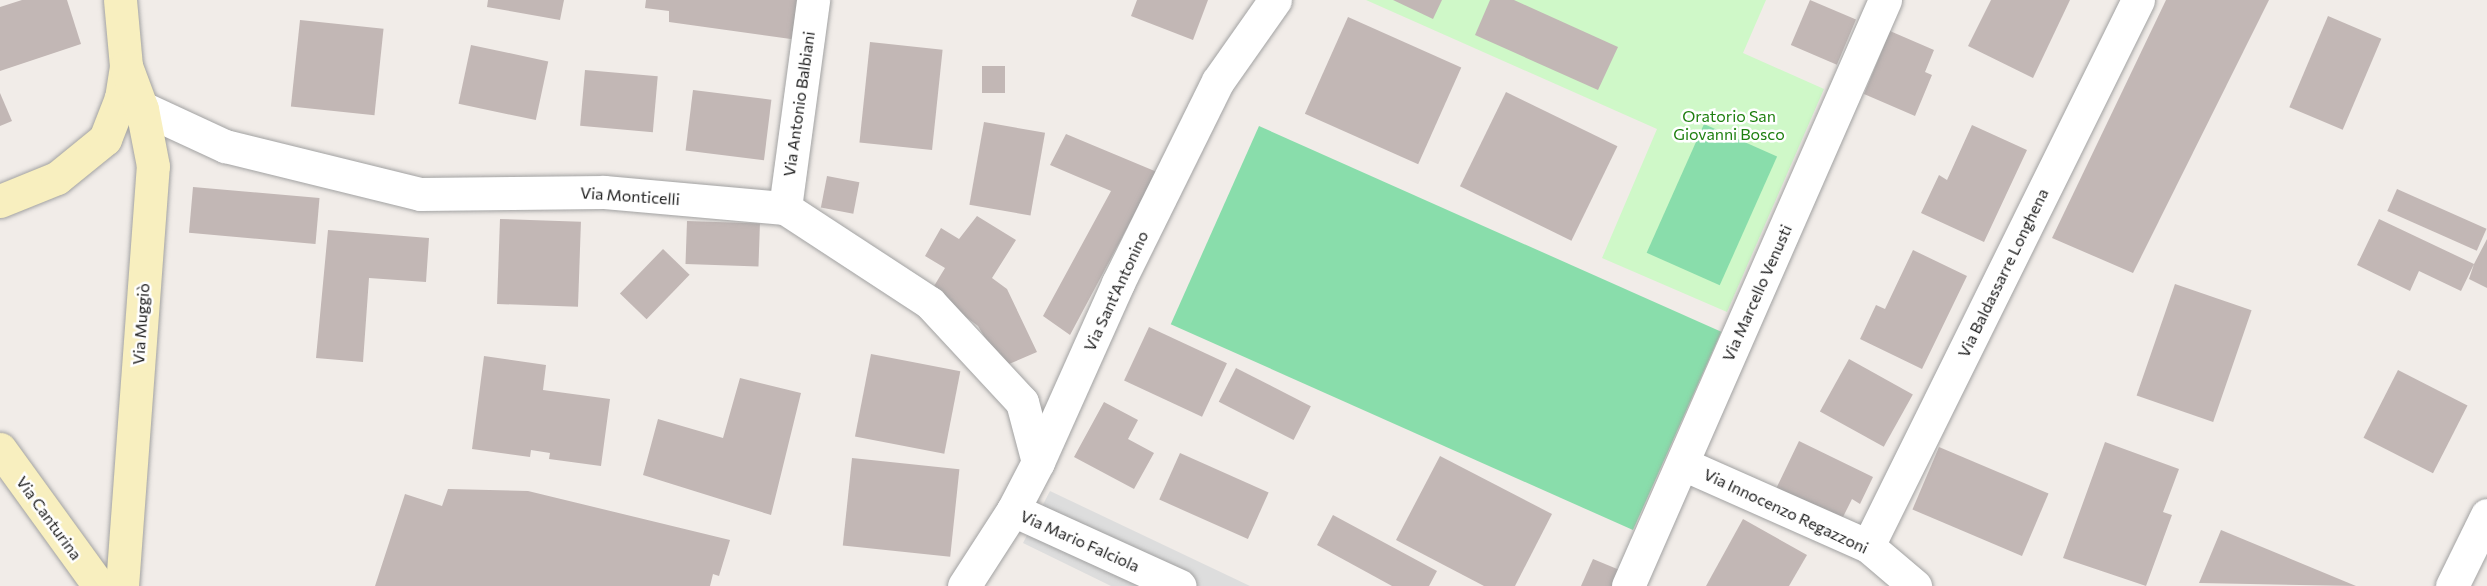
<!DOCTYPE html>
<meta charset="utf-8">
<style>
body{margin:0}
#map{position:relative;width:2487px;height:586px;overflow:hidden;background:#f1ece8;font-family:Commissioner,sans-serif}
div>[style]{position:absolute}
.park>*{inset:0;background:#cff8c8}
.pitch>*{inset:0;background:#89ddab;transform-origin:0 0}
.parking>*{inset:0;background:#ddd}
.building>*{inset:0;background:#c2b7b5;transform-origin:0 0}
.roads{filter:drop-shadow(0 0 2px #a2a2a2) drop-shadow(0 0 2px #a2a2a2)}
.street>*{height:33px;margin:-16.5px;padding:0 16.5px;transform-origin:16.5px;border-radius:16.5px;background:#fff}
.secondary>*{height:33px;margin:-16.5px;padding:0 16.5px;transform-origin:16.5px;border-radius:16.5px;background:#f8efbf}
span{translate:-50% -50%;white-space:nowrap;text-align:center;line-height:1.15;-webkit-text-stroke:5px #fff;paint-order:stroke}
.street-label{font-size:16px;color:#212121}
.park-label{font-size:16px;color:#1e7f0f}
</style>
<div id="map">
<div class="park">
<div style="clip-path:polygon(1366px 0,1766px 0,1743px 53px,1824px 89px,1727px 312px,1602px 258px,1657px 129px)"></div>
</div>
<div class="pitch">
<div style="left:1704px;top:124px;width:80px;height:141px;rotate:24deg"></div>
<div style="left:1259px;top:126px;width:506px;height:217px;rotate:24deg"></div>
</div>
<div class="parking">
<div style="clip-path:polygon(1050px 491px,1250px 586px,1111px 586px,1023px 543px)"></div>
</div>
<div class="building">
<div style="clip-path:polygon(22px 0,67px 0,81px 44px,0 71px,0 7px)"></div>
<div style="clip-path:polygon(488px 0,564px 0,560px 20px,487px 7px)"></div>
<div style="clip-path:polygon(646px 0,802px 0,798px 40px,669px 22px,669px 11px,645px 8px)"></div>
<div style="clip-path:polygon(1137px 0,1208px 0,1193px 40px,1131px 16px)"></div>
<div style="clip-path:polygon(1393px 0,1442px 0,1433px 19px)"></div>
<div style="clip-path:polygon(1490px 0,1514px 0,1618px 47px,1598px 90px,1475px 35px)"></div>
<div style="left:1810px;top:0;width:50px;height:49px;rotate:23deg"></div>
<div style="clip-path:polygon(1991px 0,2070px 0,2033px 78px,1968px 46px)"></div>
<div style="clip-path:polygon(2166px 0,2269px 0,2133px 273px,2052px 238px)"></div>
<div style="left:2328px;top:16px;width:58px;height:99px;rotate:23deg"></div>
<div style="left:1348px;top:17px;width:124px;height:106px;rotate:24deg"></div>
<div style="left:300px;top:20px;width:84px;height:87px;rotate:6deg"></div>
<div style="clip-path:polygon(1890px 31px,1934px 50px,1925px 72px,1932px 75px,1915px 116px,1864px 94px)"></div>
<div style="left:870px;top:42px;width:73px;height:101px;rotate:6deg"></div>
<div style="left:471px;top:45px;width:79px;height:60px;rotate:12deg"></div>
<div style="left:982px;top:66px;width:23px;height:27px"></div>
<div style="left:585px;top:70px;width:73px;height:56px;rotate:5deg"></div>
<div style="left:693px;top:90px;width:79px;height:61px;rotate:7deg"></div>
<div style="left:1506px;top:92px;width:124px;height:105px;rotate:26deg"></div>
<div style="clip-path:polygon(0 93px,12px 121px,0 126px)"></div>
<div style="left:984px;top:122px;width:62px;height:84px;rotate:10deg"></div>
<div style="clip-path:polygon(1972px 125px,2027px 150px,1984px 242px,1921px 213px,1939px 175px,1947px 180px)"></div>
<div style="clip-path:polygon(1066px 134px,1157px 172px,1070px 335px,1043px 316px,1111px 191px,1050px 165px)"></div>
<div style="left:827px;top:176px;width:33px;height:32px;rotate:11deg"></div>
<div style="left:193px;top:187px;width:127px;height:46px;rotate:5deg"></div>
<div style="left:2397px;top:189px;width:98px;height:24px;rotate:24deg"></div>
<div style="clip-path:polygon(977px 216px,1016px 240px,992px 278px,1007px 289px,1037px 352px,1002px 367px,978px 326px,931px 291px,945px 268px,925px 256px,941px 228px,959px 239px)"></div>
<div style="left:500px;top:219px;width:81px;height:85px;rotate:2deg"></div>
<div style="clip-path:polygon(2379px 219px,2474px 264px,2487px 239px,2487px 288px,2469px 279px,2474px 264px,2461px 291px,2419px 271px,2410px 291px,2357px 265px)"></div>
<div style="left:687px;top:221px;width:73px;height:43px;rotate:2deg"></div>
<div style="clip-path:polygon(328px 230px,429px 238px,426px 282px,369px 278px,363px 362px,316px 358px)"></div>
<div style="left:663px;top:249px;width:37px;height:62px;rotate:44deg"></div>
<div style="clip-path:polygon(1913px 250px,1967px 276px,1922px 369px,1860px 339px,1876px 305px,1885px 309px)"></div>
<div style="left:2175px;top:284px;width:81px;height:118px;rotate:19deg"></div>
<div style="left:1149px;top:327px;width:86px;height:59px;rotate:25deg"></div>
<div style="left:871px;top:354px;width:91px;height:84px;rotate:11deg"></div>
<div style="clip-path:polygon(484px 356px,546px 365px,543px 390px,610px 399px,601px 466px,549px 459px,550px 453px,531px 450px,530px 457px,472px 449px)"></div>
<div style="left:1849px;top:359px;width:73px;height:60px;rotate:29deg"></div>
<div style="left:1236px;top:368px;width:84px;height:38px;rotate:27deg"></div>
<div style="left:2398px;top:370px;width:78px;height:76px;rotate:27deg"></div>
<div style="clip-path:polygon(740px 378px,801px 393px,771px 515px,643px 475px,658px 419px,723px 438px)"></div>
<div style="clip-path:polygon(1104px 402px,1138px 420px,1128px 439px,1154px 453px,1134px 489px,1074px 457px)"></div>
<div style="clip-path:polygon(1799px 441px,1873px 477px,1860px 504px,1852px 499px,1840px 523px,1775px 491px)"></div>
<div style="clip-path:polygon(2105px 442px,2179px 469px,2163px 512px,2172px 515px,2146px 586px,2063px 558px)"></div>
<div style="left:1939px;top:447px;width:119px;height:68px;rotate:23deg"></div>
<div style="left:1180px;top:453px;width:97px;height:51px;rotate:24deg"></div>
<div style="clip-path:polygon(1440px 456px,1552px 514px,1515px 586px,1484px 586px,1396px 540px)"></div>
<div style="left:852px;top:458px;width:108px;height:88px;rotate:6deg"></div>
<div style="clip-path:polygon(448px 489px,528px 491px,730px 540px,719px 576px,713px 574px,710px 586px,375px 586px,405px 494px,442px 506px)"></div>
<div style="clip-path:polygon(1333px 515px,1437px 571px,1429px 586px,1392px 586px,1317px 545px)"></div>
<div style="clip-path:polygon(1743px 519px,1807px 555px,1789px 586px,1706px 586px)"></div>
<div style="clip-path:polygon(2221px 530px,2356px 586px,2199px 583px)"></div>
<div style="clip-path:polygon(1593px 559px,1622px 571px,1616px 586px,1581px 586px)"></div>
</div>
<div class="roads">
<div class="street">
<div style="left:121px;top:98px;width:115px;rotate:24.8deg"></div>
<div style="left:225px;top:146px;width:201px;rotate:13.8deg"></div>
<div style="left:420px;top:194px;width:184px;rotate:-0.6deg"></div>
<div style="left:604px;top:192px;width:182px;rotate:5.1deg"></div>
<div style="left:785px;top:208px;width:173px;rotate:33.2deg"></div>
<div style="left:930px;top:303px;width:135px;rotate:47.1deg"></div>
<div style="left:1022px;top:402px;width:62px;rotate:75.1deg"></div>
<div style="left:785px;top:208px;width:210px;rotate:-82.3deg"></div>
<div style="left:1683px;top:464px;width:202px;rotate:23.9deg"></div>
<div style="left:1868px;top:546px;width:62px;rotate:40.4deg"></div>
<div style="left:1013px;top:510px;width:183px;rotate:24.5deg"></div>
<div style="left:1868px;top:546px;width:609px;rotate:-63.69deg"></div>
<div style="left:964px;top:586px;width:90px;rotate:-57.2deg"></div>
<div style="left:1013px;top:510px;width:54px;rotate:-62.5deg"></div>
<div style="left:1038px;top:462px;width:196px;rotate:-65.9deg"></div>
<div style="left:1118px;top:283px;width:225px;rotate:-63.7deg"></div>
<div style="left:1218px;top:81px;width:99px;rotate:-54.9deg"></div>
<div style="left:1628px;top:586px;width:640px;rotate:-66.32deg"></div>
<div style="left:2452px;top:586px;width:79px;rotate:-63.8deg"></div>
</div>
<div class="secondary">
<div style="left:0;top:201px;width:61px;rotate:-22deg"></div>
<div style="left:57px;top:178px;width:62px;rotate:-39.1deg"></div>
<div style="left:105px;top:139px;width:44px;rotate:-68.7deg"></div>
<div style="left:121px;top:98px;width:32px;rotate:-81deg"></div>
<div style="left:126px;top:66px;width:66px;rotate:-95.2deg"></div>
<div style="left:0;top:449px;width:169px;rotate:54.1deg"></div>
<div style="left:122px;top:586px;width:421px;rotate:-85.8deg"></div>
<div style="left:153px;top:166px;width:58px;rotate:-100.9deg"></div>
<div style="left:142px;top:109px;width:46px;rotate:-110.4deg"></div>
</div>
</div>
<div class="street-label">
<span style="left:799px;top:104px;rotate:-82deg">Via Antonio Balbiani</span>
<span style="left:630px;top:196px;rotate:4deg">Via Monticelli</span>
<span style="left:2003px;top:273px;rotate:-64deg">Via Baldassarre Longhena</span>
<span style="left:1116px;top:291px;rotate:-65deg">Via Sant'Antonino</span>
<span style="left:1757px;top:293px;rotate:-66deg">Via Marcello Venusti</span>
<span style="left:141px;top:324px;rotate:-86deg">Via Muggiò</span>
<span style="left:1786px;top:511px;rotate:25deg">Via Innocenzo Regazzoni</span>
<span style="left:49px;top:518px;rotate:54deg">Via Canturina</span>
<span style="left:1080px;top:541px;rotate:24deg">Via Mario Falciola</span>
</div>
<div class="park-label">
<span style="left:1729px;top:125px">Oratorio San<br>Giovanni Bosco</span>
</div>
</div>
